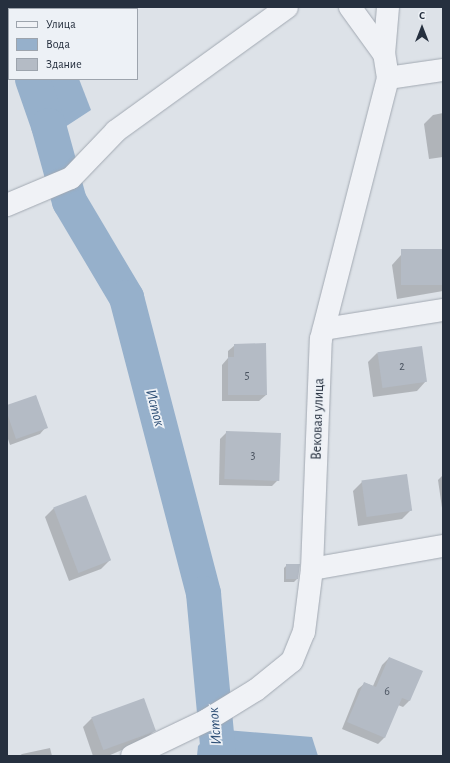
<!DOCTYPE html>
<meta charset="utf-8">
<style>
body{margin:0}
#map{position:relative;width:450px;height:763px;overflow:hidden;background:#dde2e8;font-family:"Alegreya Sans",sans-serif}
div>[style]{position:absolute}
.water>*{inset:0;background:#96b0cb}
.shadow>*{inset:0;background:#0003}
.river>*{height:35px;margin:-17.5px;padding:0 17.5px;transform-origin:17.5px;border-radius:17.5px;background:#96b0cb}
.building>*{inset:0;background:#b4bbc5;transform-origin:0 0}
.roads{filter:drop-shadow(0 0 1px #a2a9b2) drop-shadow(0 0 1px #a2a9b2)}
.minor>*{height:22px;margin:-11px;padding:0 11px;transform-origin:11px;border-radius:11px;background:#f0f2f6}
span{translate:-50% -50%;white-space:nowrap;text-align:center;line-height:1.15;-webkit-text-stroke:3.5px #edf1f6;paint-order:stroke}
.number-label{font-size:12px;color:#4a5360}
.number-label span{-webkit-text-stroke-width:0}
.street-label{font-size:14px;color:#26303f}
.water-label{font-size:15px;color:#2e4f76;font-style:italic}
.frame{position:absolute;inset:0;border:8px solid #26303f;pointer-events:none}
.legend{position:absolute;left:8px;top:8px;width:130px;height:72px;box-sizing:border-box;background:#edf1f6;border:1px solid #9da4ad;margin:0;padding:5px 7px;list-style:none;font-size:12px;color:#26303f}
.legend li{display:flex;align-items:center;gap:8px;height:20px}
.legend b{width:20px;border:1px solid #9da4ad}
.north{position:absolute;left:402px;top:8px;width:40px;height:40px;-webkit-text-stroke:3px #edf1f6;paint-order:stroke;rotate:0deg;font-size:11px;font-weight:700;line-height:16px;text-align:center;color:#26303f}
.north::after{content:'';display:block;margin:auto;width:14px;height:18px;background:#26303f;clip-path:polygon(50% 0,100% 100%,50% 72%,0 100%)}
</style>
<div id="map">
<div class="water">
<div style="clip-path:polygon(7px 7px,48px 9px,9px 9px,9px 56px)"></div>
<div style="clip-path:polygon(18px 79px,79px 79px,91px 110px,42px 142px)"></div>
<div style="clip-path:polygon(214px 729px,312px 737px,318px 756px,197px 756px,198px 746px)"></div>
</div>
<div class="shadow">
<div style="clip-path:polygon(443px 113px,443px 157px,429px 159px,424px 124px,433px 115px)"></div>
<div style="clip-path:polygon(443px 250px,443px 291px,397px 299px,392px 265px,401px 255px)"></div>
<div style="clip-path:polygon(235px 345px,266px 395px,259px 401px,222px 401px,222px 365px,228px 358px,228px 351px)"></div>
<div style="clip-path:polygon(377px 353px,426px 381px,417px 391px,373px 397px,368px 362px)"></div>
<div style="clip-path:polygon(7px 406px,46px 427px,40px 434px,10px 445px,7px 436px)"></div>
<div style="clip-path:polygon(227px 432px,280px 434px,278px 480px,272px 486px,219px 485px,220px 439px)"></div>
<div style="clip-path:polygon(406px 475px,411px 510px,402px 519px,358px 526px,353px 491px,362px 482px)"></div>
<div style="clip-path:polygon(443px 475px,443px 515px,438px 480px)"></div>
<div style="clip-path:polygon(54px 508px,110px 560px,101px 569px,69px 581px,45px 517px)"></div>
<div style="clip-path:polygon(287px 565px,299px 565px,297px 579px,294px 582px,284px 582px,284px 568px)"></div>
<div style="clip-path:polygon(389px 658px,421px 672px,409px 701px,403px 707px,398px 705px,384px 738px,378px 744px,342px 729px,358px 689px,365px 683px,373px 686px,382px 665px)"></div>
<div style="clip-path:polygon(92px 718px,155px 730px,145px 740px,108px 756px,93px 756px,83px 727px)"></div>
<div style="clip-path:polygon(50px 748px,52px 756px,19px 756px,22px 754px)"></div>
</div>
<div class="river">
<div style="left:32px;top:79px;width:49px;rotate:70.8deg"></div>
<div style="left:48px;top:125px;width:79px;rotate:74.6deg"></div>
<div style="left:69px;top:201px;width:112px;rotate:59.3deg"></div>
<div style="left:126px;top:297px;width:306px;rotate:75.4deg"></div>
<div style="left:203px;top:593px;width:164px;rotate:84.7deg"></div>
</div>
<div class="building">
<div style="left:443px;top:249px;width:36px;height:42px;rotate:90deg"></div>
<div style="clip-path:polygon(266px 343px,267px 395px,228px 395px,228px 357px,234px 357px,234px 344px)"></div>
<div style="left:422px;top:346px;width:36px;height:45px;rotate:82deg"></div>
<div style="clip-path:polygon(36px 395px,48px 428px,16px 439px,7px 413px,7px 405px)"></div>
<div style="left:226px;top:431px;width:55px;height:48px;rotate:2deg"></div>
<div style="left:407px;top:474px;width:37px;height:46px;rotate:82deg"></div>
<div style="left:86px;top:495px;width:70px;height:35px;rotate:69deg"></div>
<div style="clip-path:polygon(286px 564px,300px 564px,298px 579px,286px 579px)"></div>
<div style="clip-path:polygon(389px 657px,423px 671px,410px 701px,402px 698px,385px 738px,347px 722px,364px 682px,376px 687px)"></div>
<div style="left:144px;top:698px;width:35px;height:56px;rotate:70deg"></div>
</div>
<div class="roads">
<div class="minor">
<div style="left:384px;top:54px;width:47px;rotate:-85.1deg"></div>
<div style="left:388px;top:78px;width:56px;rotate:-8.3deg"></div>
<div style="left:7px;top:205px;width:69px;rotate:-22.9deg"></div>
<div style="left:71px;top:178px;width:65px;rotate:-46.2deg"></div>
<div style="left:116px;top:131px;width:211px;rotate:-35.9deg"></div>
<div style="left:324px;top:329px;width:121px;rotate:-9.1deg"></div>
<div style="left:312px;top:569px;width:133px;rotate:-10deg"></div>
<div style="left:132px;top:756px;width:83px;rotate:-25.6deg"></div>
<div style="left:207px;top:720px;width:57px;rotate:-31.5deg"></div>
<div style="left:256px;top:690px;width:46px;rotate:-38.9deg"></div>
<div style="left:292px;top:661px;width:31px;rotate:-68deg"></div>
<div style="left:304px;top:632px;width:64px;rotate:-82.8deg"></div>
<div style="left:312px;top:569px;width:230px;rotate:-87.8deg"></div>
<div style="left:321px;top:339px;width:269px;rotate:-75.6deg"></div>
<div style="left:388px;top:78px;width:24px;rotate:-99deg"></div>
<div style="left:384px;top:54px;width:58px;rotate:-125.9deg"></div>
</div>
</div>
<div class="number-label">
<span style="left:402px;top:367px">2</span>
<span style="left:247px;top:376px">5</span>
<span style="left:253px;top:456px">3</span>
<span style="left:387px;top:692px">6</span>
</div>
<div class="street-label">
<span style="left:318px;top:419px;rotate:-88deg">Вековая улица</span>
</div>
<div class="water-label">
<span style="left:155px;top:408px;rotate:75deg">Исток</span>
<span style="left:215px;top:726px;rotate:-95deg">Исток</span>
</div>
<div class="frame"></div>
<ul class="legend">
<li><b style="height:5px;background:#f0f2f6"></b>Улица</li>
<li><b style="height:11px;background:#96b0cb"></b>Вода</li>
<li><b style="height:11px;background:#b4bbc5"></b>Здание</li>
</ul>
<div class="north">С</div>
</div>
